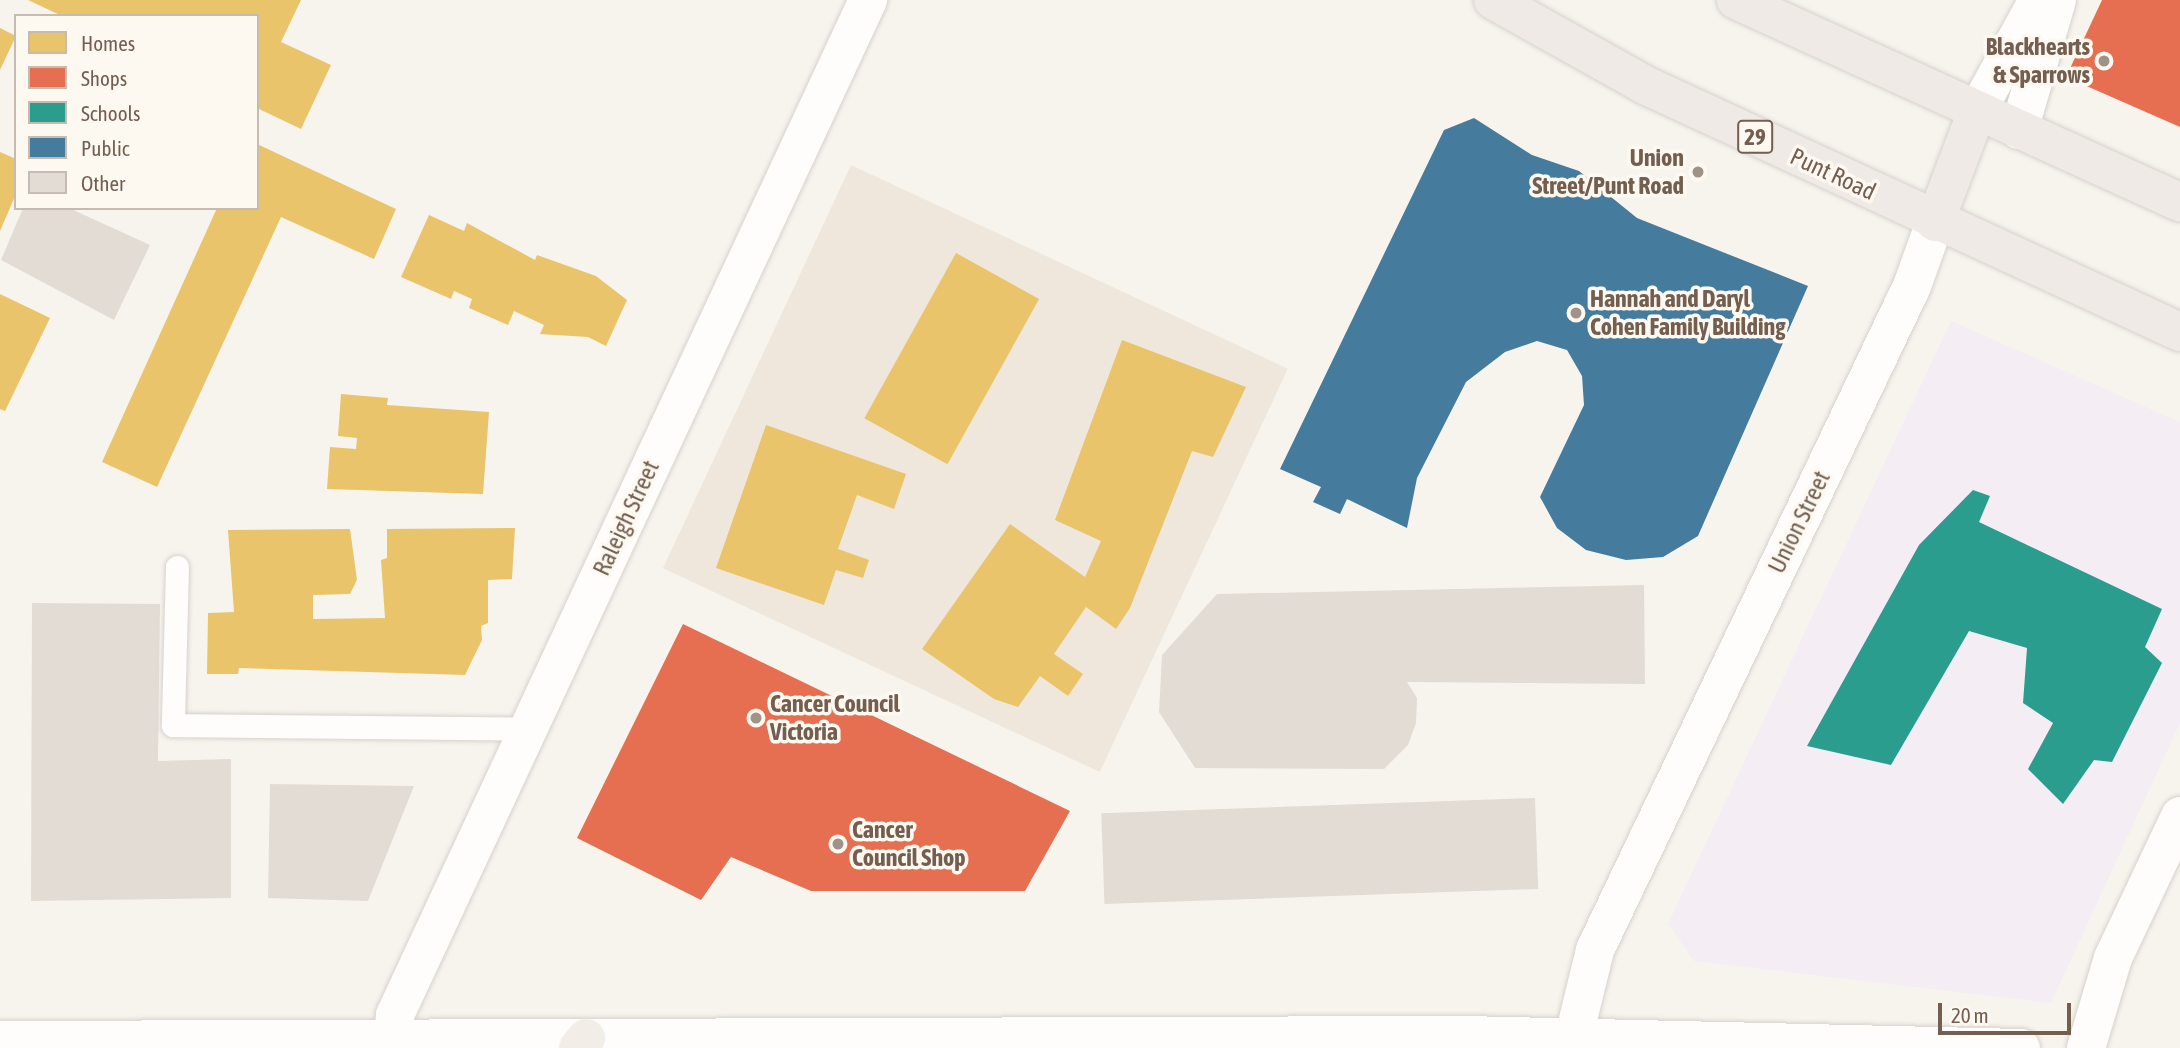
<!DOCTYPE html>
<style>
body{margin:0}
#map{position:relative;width:2180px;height:1048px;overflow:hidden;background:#f7f4ee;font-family:"Asap Condensed",sans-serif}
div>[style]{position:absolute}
.residential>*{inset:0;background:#efe7dc;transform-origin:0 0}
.education>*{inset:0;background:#f4edf3}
.homes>*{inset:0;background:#e9c46a;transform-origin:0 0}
.shops>*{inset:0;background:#e76f51}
.schools>*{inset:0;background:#2a9d8f}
.public>*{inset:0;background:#457b9d}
.building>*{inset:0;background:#e2dcd5;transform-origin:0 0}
.roads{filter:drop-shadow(0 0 2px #d6d1cc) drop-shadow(0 0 2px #d6d1cc)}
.lane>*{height:23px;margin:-11.5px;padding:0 11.5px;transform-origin:11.5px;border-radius:11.5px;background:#fefdfc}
.street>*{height:38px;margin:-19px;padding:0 19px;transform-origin:19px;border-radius:19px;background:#fefdfc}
.secondary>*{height:38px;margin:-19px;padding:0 19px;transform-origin:19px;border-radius:19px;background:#fefdfc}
.primary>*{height:38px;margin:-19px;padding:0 19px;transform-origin:19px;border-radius:19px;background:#f2eee7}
.highway>*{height:38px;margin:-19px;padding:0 19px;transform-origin:19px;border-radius:19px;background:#f0eae6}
.dots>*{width:19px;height:19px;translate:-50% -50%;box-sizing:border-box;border:4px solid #fdf9f1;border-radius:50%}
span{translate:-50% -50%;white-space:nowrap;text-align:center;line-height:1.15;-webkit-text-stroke:7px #fdf9f1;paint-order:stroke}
.shield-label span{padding:2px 5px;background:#fdf9f1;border:2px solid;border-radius:5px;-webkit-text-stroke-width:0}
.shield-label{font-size:23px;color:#735e50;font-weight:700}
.poi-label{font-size:24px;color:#735e50;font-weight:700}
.right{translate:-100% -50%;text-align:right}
.left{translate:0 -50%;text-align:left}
.street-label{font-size:24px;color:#735e50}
.legend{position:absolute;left:14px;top:14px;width:245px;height:196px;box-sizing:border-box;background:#fdf9f1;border:2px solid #c6bbb1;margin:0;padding:9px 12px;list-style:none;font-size:21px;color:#735e50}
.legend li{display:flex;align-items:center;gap:14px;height:35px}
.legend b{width:35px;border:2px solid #c6bbb1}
.scale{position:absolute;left:1938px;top:1003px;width:133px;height:32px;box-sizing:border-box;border:4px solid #735e50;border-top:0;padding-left:9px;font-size:21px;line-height:24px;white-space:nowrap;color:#735e50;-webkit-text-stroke:5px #fdf9f1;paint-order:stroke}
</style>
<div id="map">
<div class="residential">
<div style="left:851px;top:165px;width:482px;height:445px;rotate:25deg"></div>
</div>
<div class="education">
<div style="clip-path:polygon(1951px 321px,2180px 422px,2180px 723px,2051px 1003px,1694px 961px,1668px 924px)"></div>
</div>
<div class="homes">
<div style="clip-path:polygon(28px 0,301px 0,281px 42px,331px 65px,301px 129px,257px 108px,257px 16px,62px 16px)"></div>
<div style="clip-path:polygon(0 28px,16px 36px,0 70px)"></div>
<div style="clip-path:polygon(257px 144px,396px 209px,374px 259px,281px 217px,157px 487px,102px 462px,217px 208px,257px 208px)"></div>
<div style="clip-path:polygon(0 152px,16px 159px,16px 194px,0 231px)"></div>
<div style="clip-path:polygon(429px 215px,464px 231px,467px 223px,535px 260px,537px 255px,596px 276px,627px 300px,606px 346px,588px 337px,540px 334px,544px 325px,514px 311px,508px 325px,469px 308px,472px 299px,454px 291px,451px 299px,401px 277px)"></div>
<div style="left:956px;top:253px;width:95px;height:189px;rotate:29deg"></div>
<div style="clip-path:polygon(0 294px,50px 318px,5px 411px,0 409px)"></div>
<div style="clip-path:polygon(1122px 340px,1246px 387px,1213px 457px,1192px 451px,1130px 608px,1116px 629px,1086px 607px,1054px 654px,1083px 674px,1068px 696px,1040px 676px,1018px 707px,994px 699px,922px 649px,1010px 524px,1085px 577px,1101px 541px,1055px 520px)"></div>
<div style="clip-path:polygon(341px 394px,388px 398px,387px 405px,489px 412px,483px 494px,327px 489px,330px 447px,356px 449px,357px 438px,338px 436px)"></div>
<div style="clip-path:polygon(766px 425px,906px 474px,894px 509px,857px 495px,838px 549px,869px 560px,863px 578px,836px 570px,824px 605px,716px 568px)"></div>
<div style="clip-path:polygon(515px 528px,512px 579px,488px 580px,488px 623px,481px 626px,482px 640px,465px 675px,239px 668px,238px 674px,207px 674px,208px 613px,234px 612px,228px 530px,350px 529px,357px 580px,350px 594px,313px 595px,313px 619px,385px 618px,381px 560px,387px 558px,387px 529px)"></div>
</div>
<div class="shops">
<div style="clip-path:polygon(2102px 0,2180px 0,2180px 127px,2066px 77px)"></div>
<div style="clip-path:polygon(683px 624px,1070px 811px,1025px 891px,811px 891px,731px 857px,701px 900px,577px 838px)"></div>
</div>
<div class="schools">
<div style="clip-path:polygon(1973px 490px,1990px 496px,1979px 522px,2162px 609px,2145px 647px,2162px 663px,2112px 762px,2094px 760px,2063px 804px,2028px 769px,2053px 723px,2023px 703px,2027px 648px,1969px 631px,1891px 765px,1807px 746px,1919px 545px)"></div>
</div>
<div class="public">
<div style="clip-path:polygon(1474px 118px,1532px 155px,1579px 171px,1637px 218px,1808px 286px,1698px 536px,1663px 557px,1626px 560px,1586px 550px,1557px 528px,1540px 497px,1584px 405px,1582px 376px,1567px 350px,1537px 341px,1505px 352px,1466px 382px,1417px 478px,1407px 528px,1347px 499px,1340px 514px,1313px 502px,1321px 487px,1280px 469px,1444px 130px)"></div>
</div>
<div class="building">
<div style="clip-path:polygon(23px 208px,69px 208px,150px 245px,114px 320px,1px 260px)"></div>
<div style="clip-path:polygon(1644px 585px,1645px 684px,1407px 682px,1417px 698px,1416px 723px,1408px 745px,1384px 769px,1195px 768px,1159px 712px,1162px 655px,1217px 594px)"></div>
<div style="clip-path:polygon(32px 603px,160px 604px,158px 761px,231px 759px,231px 898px,31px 901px)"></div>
<div style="clip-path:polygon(270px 784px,414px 786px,368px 901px,268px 898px)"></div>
<div style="left:1535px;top:798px;width:91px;height:434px;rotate:88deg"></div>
</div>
<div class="roads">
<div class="lane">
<div style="left:177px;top:567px;width:158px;rotate:91.5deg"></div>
<div style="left:173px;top:725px;width:354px;rotate:0.6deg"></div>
</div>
<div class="street">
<div style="left:1977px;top:111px;width:127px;rotate:-61.2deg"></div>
<div style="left:2019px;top:130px;width:135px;rotate:-73.7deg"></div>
<div style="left:393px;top:1038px;width:23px;rotate:-85deg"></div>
<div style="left:395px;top:1015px;width:1120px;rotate:-65.01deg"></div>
<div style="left:2086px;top:1048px;width:94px;rotate:-73.3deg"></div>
<div style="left:2113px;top:958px;width:157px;rotate:-64.7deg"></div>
</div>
<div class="secondary">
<div style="left:0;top:1040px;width:1465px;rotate:-0.2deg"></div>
<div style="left:1465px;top:1035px;width:556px;rotate:1.34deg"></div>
<div style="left:1571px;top:1048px;width:101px;rotate:-76.2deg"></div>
<div style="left:1595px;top:950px;width:736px;rotate:-64.48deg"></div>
<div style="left:1912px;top:286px;width:68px;rotate:-70.2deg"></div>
</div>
<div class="primary">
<div style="left:578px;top:1048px;width:13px;rotate:-51deg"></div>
</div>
<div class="highway">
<div style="left:1493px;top:0;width:176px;rotate:29.2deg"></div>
<div style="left:1647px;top:86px;width:587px;rotate:24.78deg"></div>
<div style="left:1736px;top:0;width:488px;rotate:24.5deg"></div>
<div style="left:1935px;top:222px;width:119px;rotate:-69.3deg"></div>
</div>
</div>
<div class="dots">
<div style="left:2104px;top:61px;background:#a19287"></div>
<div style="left:1698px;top:172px;background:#a19287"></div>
<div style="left:1576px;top:313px;background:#a19287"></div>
<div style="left:756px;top:718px;background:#a19287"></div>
<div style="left:838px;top:844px;background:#a19287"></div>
</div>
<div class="shield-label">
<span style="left:1755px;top:137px">29</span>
</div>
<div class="poi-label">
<span class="right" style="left:2090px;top:61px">Blackhearts<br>&amp; Sparrows</span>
<span class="right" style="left:1684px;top:172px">Union<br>Street/Punt Road</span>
<span class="left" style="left:1590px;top:313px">Hannah and Daryl<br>Cohen Family Building</span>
<span class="left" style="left:770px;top:718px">Cancer Council<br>Victoria</span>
<span class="left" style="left:852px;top:844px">Cancer<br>Council Shop</span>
</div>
<div class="street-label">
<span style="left:1833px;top:174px;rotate:25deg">Punt Road</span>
<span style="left:626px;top:518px;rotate:-65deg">Raleigh Street</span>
<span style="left:1799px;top:522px;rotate:-64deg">Union Street</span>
</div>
<ul class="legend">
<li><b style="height:19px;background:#e9c46a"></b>Homes</li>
<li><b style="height:19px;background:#e76f51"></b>Shops</li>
<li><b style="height:19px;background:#2a9d8f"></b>Schools</li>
<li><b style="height:19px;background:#457b9d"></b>Public</li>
<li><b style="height:19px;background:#e2dcd5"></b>Other</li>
</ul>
<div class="scale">20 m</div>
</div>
